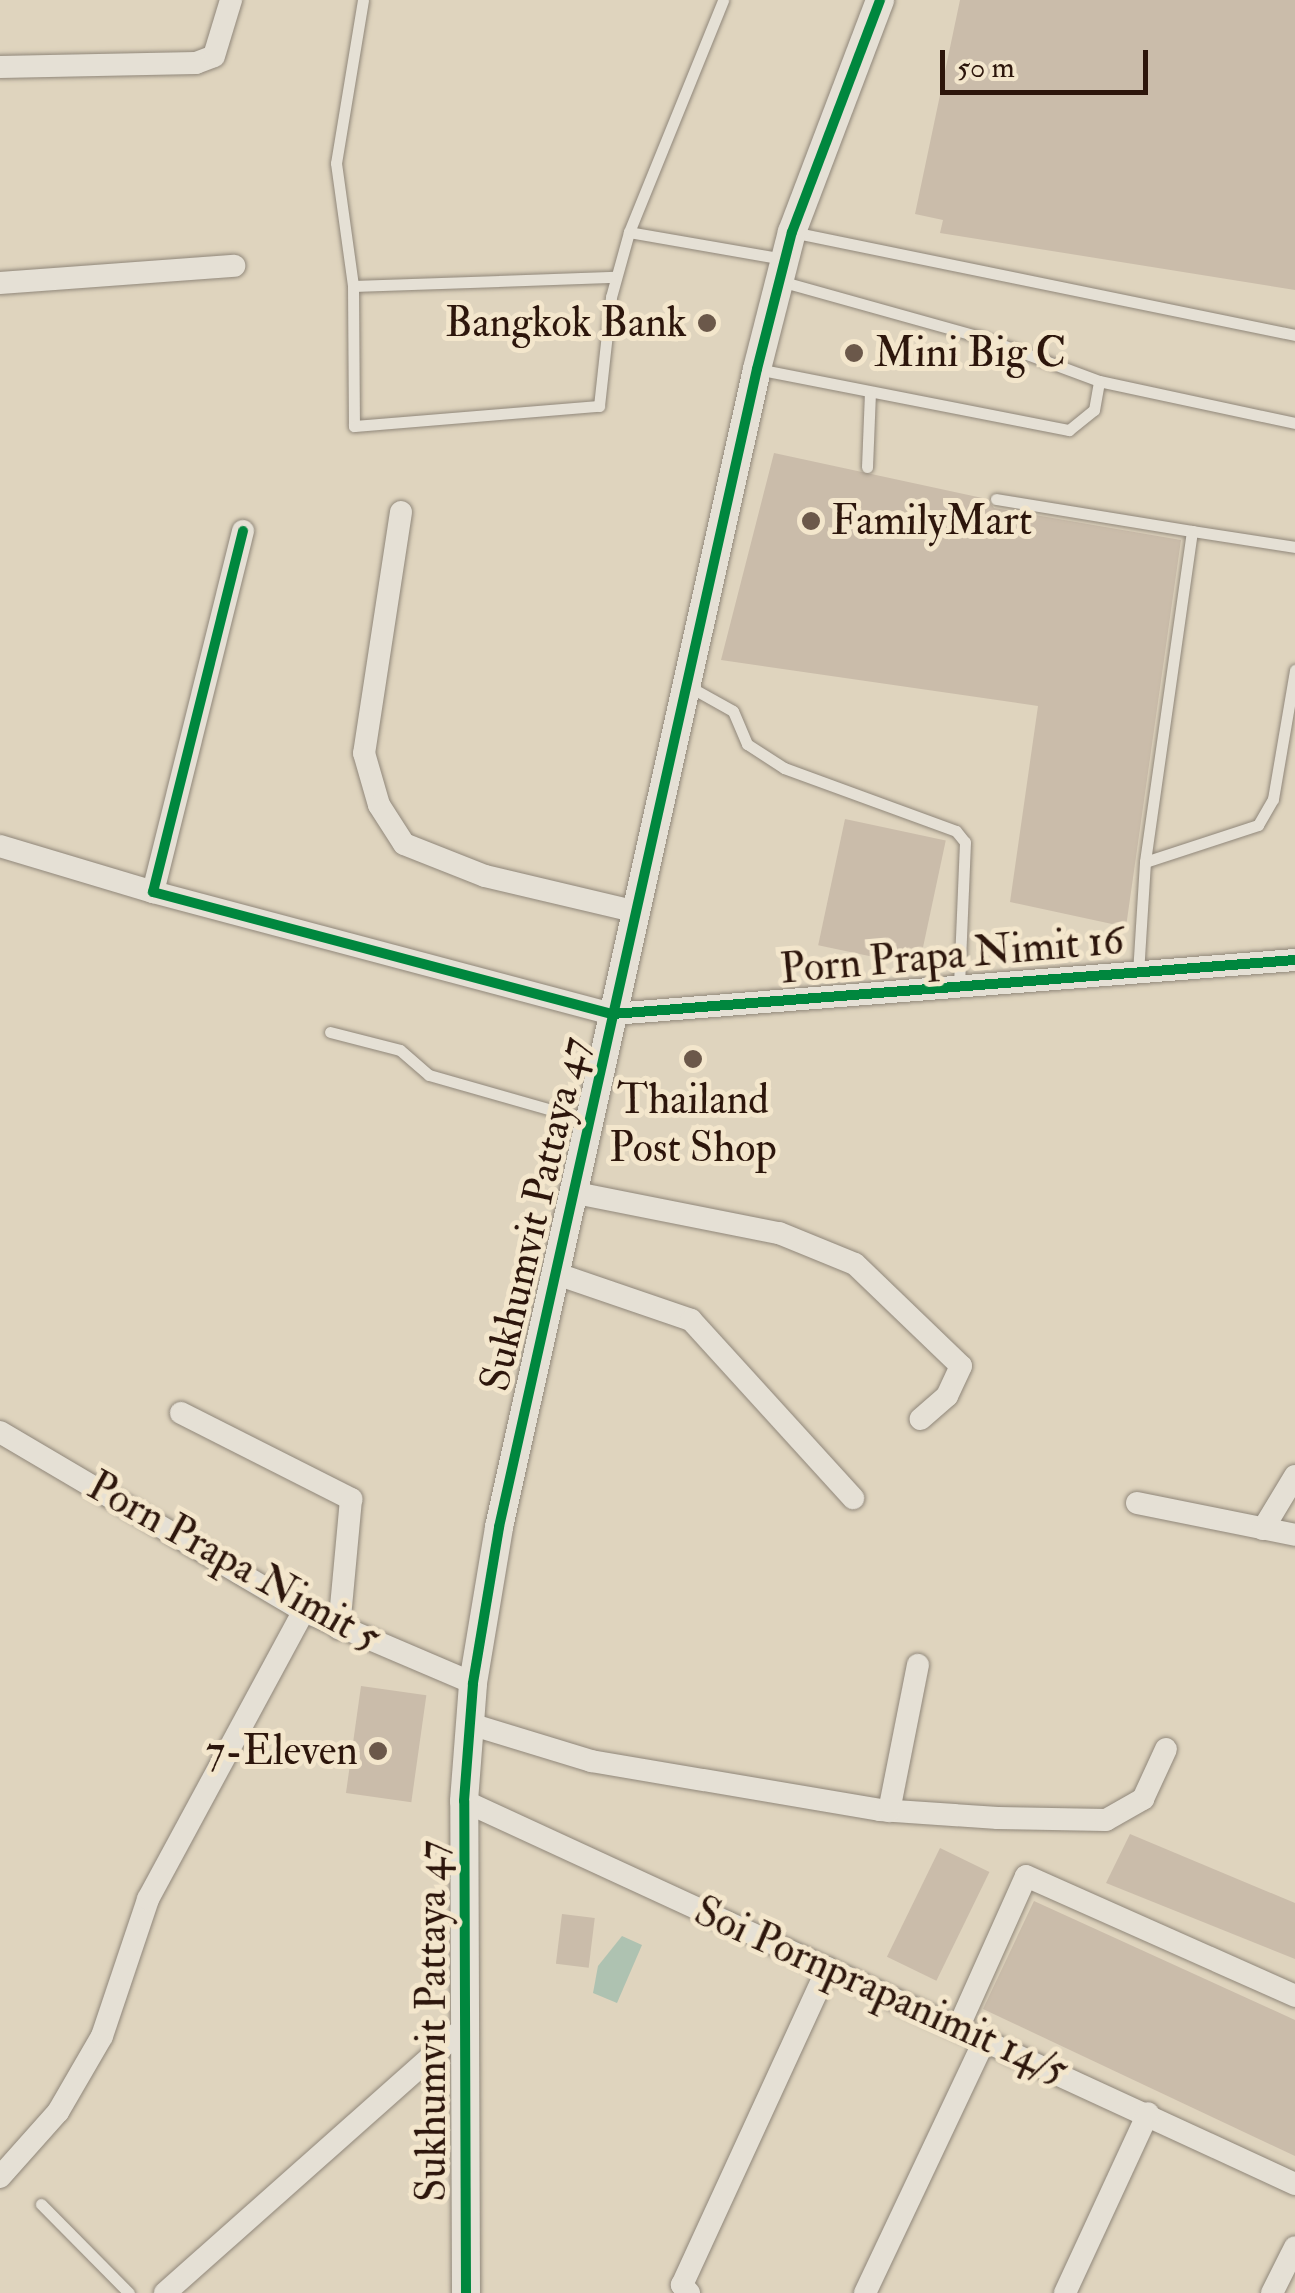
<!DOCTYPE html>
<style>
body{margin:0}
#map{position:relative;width:1295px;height:2293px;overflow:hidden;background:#dfd4be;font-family:"IM FELL Double Pica",serif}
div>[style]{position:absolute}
.water>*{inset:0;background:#aec2b1}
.building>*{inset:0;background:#cabcaa;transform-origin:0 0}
.roads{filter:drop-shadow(0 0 2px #90877a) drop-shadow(0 0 2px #90877a)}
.service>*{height:11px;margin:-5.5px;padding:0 5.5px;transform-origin:5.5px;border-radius:5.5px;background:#e5e0d5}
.minor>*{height:22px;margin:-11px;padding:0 11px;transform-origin:11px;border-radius:11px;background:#e5e0d5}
.tertiary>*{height:28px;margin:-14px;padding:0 14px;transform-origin:14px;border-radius:14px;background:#e5e0d5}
.cycleway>*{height:10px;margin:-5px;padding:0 5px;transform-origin:5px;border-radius:5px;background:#00873e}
.dots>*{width:28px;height:28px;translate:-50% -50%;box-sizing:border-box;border:5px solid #f3e6cc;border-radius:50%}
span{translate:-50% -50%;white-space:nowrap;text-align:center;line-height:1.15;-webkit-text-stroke:10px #f3e6cc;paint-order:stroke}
.poi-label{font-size:42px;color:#2d160c}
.right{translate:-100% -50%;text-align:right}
.left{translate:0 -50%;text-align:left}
.street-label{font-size:42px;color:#2d160c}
.scale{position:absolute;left:940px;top:50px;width:208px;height:45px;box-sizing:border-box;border:5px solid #2d160c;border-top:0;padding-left:12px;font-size:30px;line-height:35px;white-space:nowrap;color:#2d160c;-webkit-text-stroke:8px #f3e6cc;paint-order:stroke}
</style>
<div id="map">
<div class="water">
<div style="clip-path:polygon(622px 1936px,642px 1945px,617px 2003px,593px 1993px,598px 1966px)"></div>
</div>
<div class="building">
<div style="clip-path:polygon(960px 0,1295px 0,1295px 290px,940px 233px,943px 220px,915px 214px)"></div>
<div style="clip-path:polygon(774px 453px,987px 499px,994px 508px,1181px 540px,1126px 927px,1010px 902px,1038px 706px,721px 660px)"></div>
<div style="left:845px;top:819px;width:103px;height:129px;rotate:12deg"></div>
<div style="left:361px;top:1686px;width:66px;height:108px;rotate:8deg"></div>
<div style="clip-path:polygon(1130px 1834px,1295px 1903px,1295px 1959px,1106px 1883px)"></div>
<div style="left:940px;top:1848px;width:55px;height:121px;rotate:26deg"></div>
<div style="clip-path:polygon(1034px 1901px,1295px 2020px,1295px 2156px,983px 2009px)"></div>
<div style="left:562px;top:1914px;width:33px;height:50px;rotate:7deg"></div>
</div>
<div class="roads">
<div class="service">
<div style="left:363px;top:0;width:165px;rotate:99.4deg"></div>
<div style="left:336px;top:163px;width:124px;rotate:82.1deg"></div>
<div style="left:353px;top:286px;width:140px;rotate:89.6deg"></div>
<div style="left:354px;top:426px;width:246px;rotate:-4.7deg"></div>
<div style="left:599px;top:406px;width:110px;rotate:-83.7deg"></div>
<div style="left:611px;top:297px;width:67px;rotate:-74.5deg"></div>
<div style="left:629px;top:232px;width:250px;rotate:-67.9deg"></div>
<div style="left:629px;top:232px;width:156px;rotate:9.9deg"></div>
<div style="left:792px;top:232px;width:513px;rotate:11.57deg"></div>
<div style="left:780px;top:281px;width:209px;rotate:15.6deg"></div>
<div style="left:981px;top:337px;width:126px;rotate:20.4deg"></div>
<div style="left:1099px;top:381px;width:200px;rotate:12.1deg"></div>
<div style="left:353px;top:286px;width:263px;rotate:-2deg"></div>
<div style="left:757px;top:369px;width:318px;rotate:11.1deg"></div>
<div style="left:1069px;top:430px;width:32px;rotate:-39deg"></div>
<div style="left:1094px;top:410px;width:29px;rotate:-80deg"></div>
<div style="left:867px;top:467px;width:74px;rotate:-87.7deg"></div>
<div style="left:996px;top:499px;width:199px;rotate:9.3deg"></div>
<div style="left:1192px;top:531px;width:334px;rotate:98.1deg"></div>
<div style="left:1145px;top:862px;width:110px;rotate:93.6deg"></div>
<div style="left:1192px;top:531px;width:104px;rotate:8.8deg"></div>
<div style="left:690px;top:687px;width:49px;rotate:29.2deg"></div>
<div style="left:733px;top:711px;width:36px;rotate:67deg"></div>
<div style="left:747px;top:744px;width:44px;rotate:33deg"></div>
<div style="left:784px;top:768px;width:183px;rotate:20.1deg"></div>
<div style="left:956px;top:831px;width:14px;rotate:51deg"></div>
<div style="left:965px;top:842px;width:145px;rotate:92.4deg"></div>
<div style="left:1145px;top:862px;width:119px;rotate:-18.1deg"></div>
<div style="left:1258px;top:825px;width:30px;rotate:-60deg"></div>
<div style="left:1273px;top:799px;width:131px;rotate:-80.3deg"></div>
<div style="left:330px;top:1032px;width:72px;rotate:14.4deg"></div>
<div style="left:400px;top:1050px;width:38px;rotate:41deg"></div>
<div style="left:429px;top:1075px;width:164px;rotate:15.9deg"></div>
<div style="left:41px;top:2204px;width:125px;rotate:45.3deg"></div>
</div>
<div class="minor">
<div style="left:0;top:67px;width:196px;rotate:-1.2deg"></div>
<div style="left:196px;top:63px;width:19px;rotate:-21deg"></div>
<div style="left:214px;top:56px;width:59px;rotate:-73.1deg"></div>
<div style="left:0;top:283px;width:235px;rotate:-4.2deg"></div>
<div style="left:401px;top:512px;width:244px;rotate:98.7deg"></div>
<div style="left:364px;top:753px;width:54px;rotate:73.9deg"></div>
<div style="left:379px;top:805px;width:46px;rotate:57.3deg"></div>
<div style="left:404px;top:844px;width:87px;rotate:21.6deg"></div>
<div style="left:485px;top:876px;width:156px;rotate:13.3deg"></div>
<div style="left:243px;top:531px;width:372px;rotate:104deg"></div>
<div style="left:153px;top:892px;width:476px;rotate:14.9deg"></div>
<div style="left:613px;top:1014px;width:684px;rotate:-4.53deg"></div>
<div style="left:0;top:846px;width:160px;rotate:16.7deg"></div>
<div style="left:571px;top:1192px;width:212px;rotate:11.2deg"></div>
<div style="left:779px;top:1233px;width:82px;rotate:22.2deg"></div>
<div style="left:855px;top:1264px;width:147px;rotate:43.9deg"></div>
<div style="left:961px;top:1366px;width:33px;rotate:115deg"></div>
<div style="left:947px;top:1396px;width:35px;rotate:139deg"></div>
<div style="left:554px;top:1273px;width:145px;rotate:18.9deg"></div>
<div style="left:691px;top:1320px;width:241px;rotate:47.7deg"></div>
<div style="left:181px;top:1413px;width:191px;rotate:26.8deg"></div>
<div style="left:351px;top:1499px;width:130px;rotate:95.3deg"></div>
<div style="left:0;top:1432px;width:353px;rotate:30.5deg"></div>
<div style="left:304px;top:1611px;width:184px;rotate:23.1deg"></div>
<div style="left:1137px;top:1503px;width:161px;rotate:11.4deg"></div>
<div style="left:1263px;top:1529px;width:62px;rotate:-58.9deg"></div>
<div style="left:470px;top:1724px;width:127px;rotate:17deg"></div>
<div style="left:591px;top:1761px;width:293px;rotate:9.6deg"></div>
<div style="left:880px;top:1810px;width:118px;rotate:3.9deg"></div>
<div style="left:998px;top:1818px;width:108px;rotate:1.1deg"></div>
<div style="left:1106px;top:1820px;width:43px;rotate:-29.6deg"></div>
<div style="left:1143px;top:1799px;width:55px;rotate:-65.3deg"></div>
<div style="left:464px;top:1801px;width:915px;rotate:24.74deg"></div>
<div style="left:889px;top:1811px;width:149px;rotate:-78.8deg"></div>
<div style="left:959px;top:2026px;width:164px;rotate:-65.9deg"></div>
<div style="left:1026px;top:1876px;width:295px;rotate:24deg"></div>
<div style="left:0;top:2177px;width:87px;rotate:-48.3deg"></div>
<div style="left:58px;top:2112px;width:88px;rotate:-59.9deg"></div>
<div style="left:102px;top:2036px;width:145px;rotate:-71.4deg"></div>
<div style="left:148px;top:1899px;width:328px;rotate:-61.6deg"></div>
<div style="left:165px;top:2293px;width:396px;rotate:-41.6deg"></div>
<div style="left:689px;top:2293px;width:11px;rotate:-131deg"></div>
<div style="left:682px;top:2285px;width:349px;rotate:-65.3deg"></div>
<div style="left:865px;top:2293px;width:283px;rotate:-64.7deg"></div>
<div style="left:1065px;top:2293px;width:198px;rotate:-65.2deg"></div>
<div style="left:1272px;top:2293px;width:51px;rotate:-63.4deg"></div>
</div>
<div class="tertiary">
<div style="left:466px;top:2293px;width:492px;rotate:-90.2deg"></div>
<div style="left:464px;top:1801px;width:118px;rotate:-85.6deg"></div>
<div style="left:473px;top:1683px;width:158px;rotate:-80.5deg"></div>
<div style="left:499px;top:1527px;width:1186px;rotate:-77.44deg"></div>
<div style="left:757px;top:369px;width:141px;rotate:-75.7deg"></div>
<div style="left:792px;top:232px;width:248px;rotate:-69.2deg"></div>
</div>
</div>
<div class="cycleway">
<div style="left:243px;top:531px;width:372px;rotate:104deg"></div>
<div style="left:153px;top:892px;width:476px;rotate:14.9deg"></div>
<div style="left:613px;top:1014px;width:684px;rotate:-4.53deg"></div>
<div style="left:466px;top:2293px;width:492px;rotate:-90.2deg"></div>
<div style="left:464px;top:1801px;width:118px;rotate:-85.6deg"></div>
<div style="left:473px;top:1683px;width:158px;rotate:-80.5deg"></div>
<div style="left:499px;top:1527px;width:1186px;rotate:-77.44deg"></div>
<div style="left:757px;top:369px;width:141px;rotate:-75.7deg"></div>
<div style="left:792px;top:232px;width:248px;rotate:-69.2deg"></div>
</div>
<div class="dots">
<div style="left:707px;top:323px;background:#6b584a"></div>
<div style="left:854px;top:353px;background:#6b584a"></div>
<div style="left:811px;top:521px;background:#6b584a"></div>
<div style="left:693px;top:1059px;background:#6b584a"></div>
<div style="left:378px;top:1751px;background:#6b584a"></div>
</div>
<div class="poi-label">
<span class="right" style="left:687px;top:323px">Bangkok Bank</span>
<span class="left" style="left:874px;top:353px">Mini Big C</span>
<span class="left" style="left:831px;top:521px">FamilyMart</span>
<span style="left:693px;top:1124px">Thailand<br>Post Shop</span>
<span class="right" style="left:358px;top:1751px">7-Eleven</span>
</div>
<div class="street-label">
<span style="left:952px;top:955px;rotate:-5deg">Porn Prapa Nimit 16</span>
<span style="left:535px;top:1214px;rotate:-77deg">Sukhumvit Pattaya 47</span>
<span style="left:234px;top:1562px;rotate:29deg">Porn Prapa Nimit 5</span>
<span style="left:881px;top:1991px;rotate:24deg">Soi Pornprapanimit 14/5</span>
<span style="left:432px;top:2021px;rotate:-90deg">Sukhumvit Pattaya 47</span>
</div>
<div class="scale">50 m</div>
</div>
